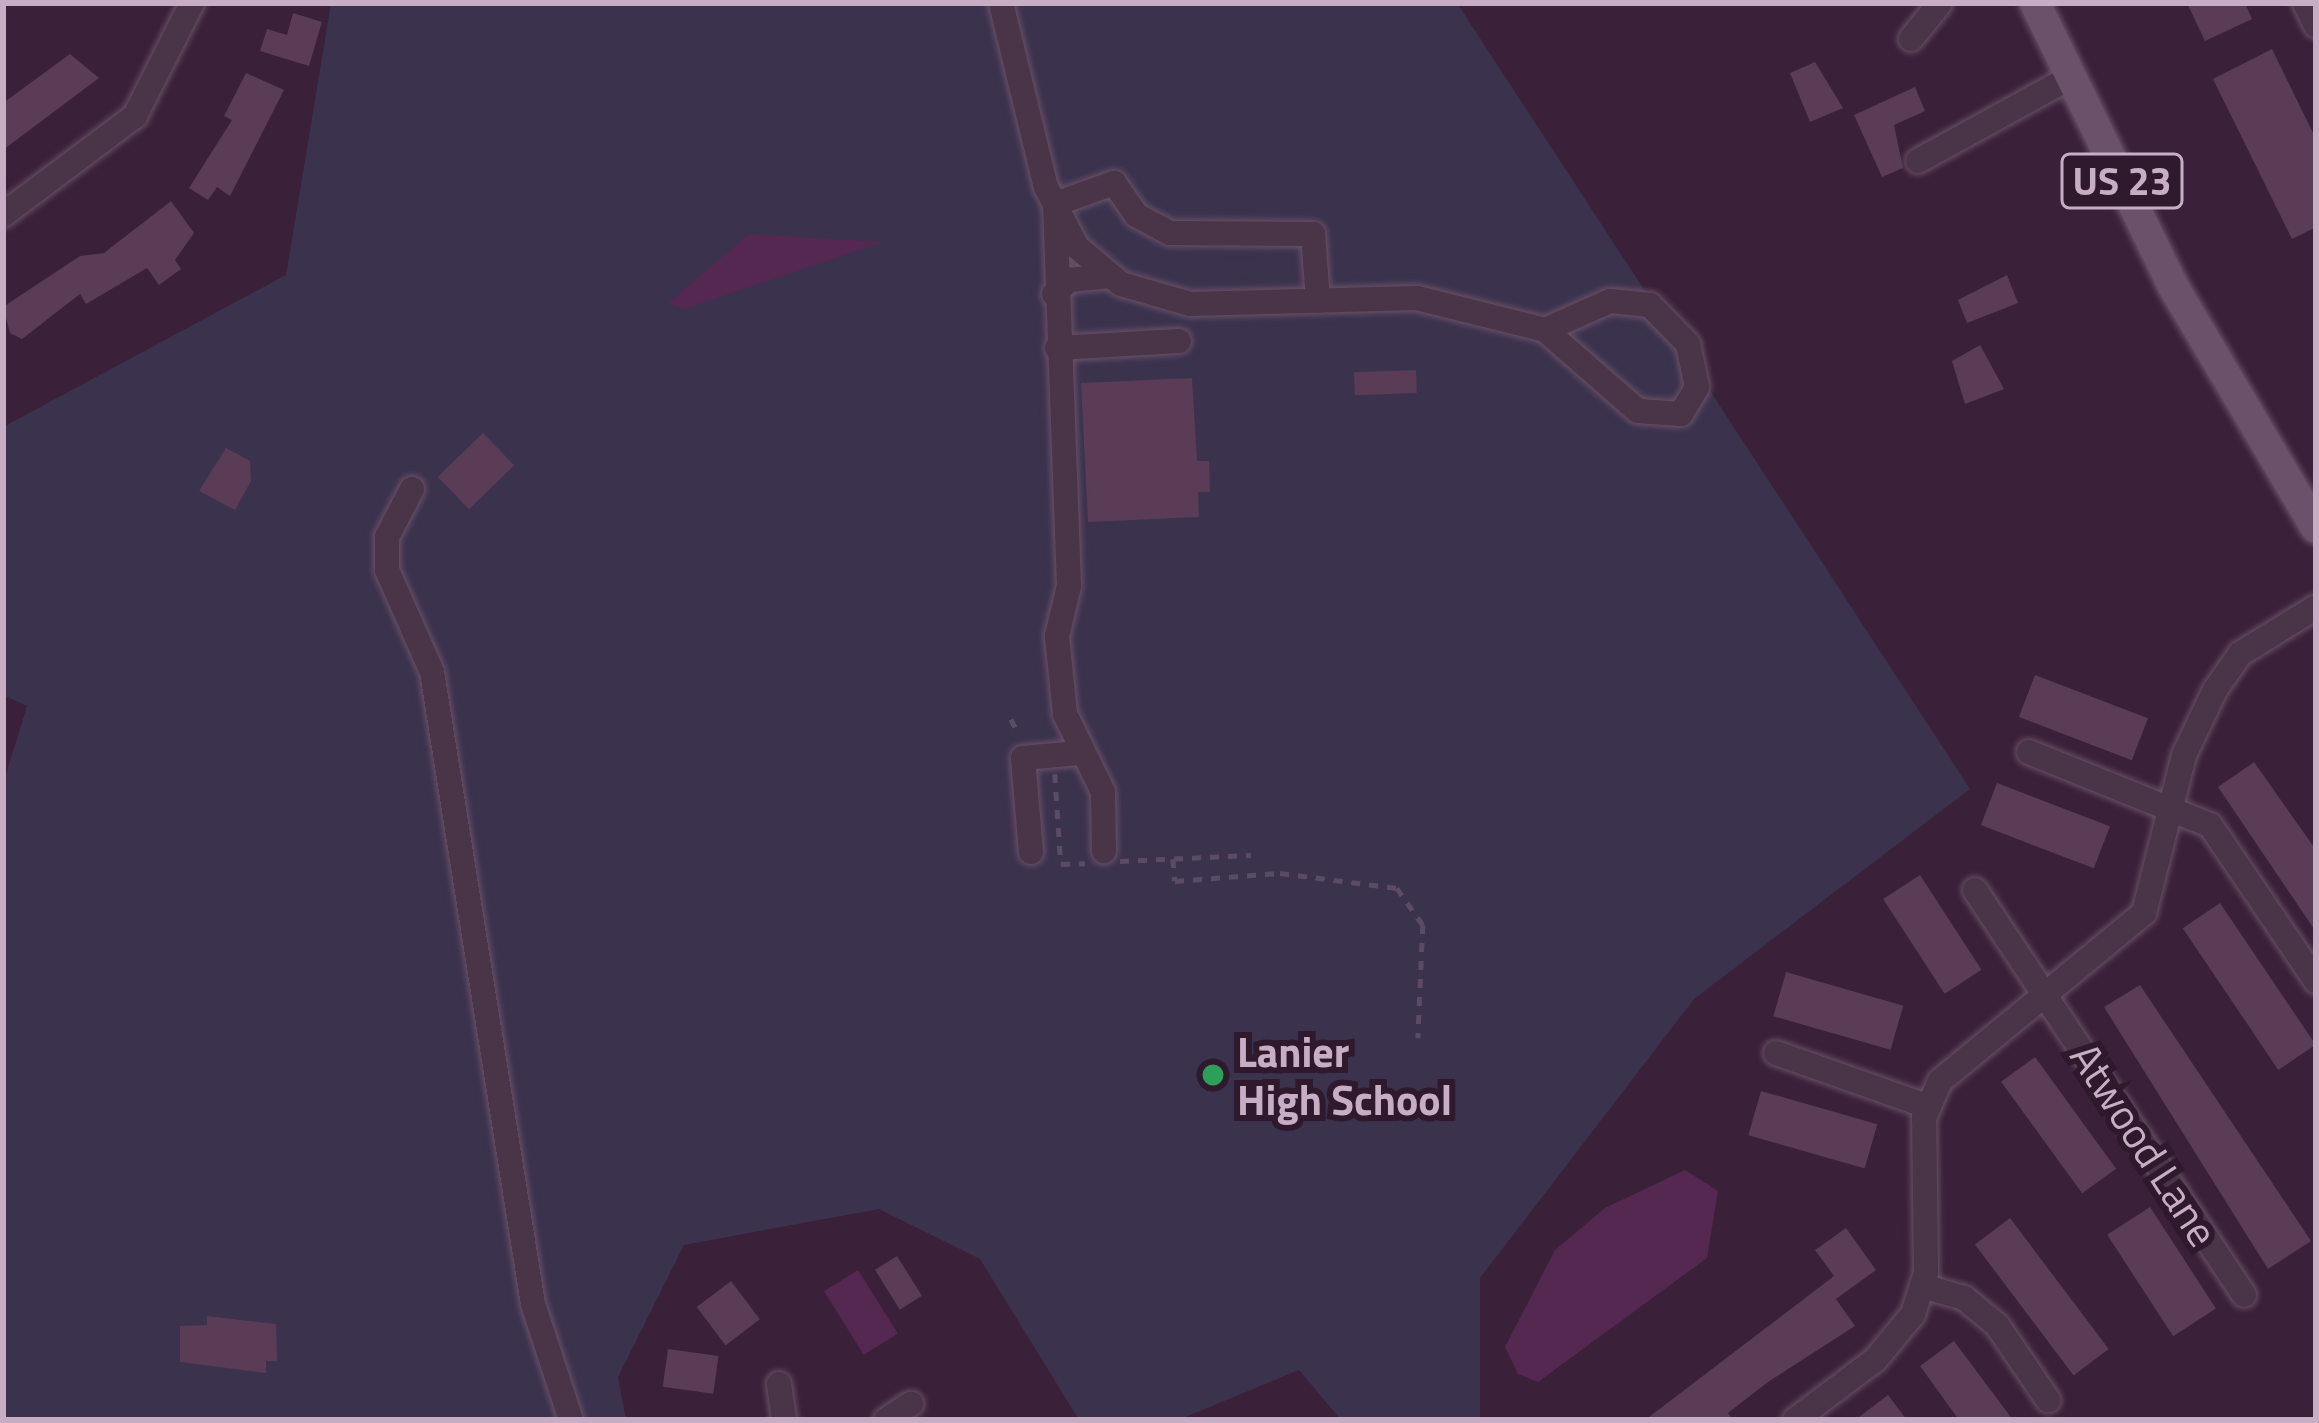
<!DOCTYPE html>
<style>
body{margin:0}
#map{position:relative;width:2319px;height:1423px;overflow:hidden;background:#3a2038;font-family:"Titillium Web",sans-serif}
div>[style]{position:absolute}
.green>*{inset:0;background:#3b324e}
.water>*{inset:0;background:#552852;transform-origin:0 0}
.building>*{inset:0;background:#5a3c57;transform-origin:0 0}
.path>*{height:4.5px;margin-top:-2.25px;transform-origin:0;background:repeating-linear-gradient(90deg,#5b4b64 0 9px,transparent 0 18px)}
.roads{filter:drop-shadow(0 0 3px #685166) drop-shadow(0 0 3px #685166)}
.minor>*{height:24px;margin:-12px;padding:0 12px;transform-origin:12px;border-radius:12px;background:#4a3448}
.major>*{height:30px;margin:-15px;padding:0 15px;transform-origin:15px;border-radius:15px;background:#6b5169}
.dots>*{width:33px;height:33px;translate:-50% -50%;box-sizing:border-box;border:6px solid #2f192d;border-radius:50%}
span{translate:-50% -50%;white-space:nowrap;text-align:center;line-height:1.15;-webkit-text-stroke:12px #2f192d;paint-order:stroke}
.shield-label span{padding:3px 9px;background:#2f192d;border:3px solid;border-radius:9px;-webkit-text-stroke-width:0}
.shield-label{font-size:39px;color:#c7aec4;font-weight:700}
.poi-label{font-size:42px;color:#c7aec4;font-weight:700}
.left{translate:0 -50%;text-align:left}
.street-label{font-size:42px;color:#c7aec4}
.frame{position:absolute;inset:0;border:6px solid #c7aec4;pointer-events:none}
</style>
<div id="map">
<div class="green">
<div style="clip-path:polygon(331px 3px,1457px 3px,1970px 789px,1694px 999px,1480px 1278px,1480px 1420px,1341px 1420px,1299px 1370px,1178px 1420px,1079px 1420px,980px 1259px,879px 1209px,684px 1245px,618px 1377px,626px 1420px,3px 1420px,3px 784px,27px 706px,3px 695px,3px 427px,286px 275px)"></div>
</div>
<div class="water">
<div style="clip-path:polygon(749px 234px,883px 242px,684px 309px,668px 303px)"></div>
<div style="clip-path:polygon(1685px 1170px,1718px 1191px,1707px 1258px,1538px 1382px,1518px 1374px,1505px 1347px,1555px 1250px,1605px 1208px)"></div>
<div style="left:858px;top:1270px;width:75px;height:40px;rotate:58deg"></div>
</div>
<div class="building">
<div style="clip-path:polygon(2187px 3px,2245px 3px,2252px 19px,2205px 41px)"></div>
<div style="clip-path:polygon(293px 13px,322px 22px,309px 66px,260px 51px,267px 29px,287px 35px)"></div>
<div style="clip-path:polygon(2272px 49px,2316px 139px,2316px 227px,2292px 239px,2213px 79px)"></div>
<div style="clip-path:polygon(70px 54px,99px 78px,3px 150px,3px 103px)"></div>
<div style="clip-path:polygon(1815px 62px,1843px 108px,1810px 122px,1790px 73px)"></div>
<div style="clip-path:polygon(246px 73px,284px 90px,230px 196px,217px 187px,208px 200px,189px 188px,232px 120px,224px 116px)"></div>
<div style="clip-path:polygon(1915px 87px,1925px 111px,1894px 125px,1903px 168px,1882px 177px,1854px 115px)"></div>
<div style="clip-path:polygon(171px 201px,194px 233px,175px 260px,181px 269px,159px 285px,147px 268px,86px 304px,80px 294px,22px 339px,10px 333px,3px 307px,80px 256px,104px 253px)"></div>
<div style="clip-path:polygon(2007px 275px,2018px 303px,1967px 323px,1958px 300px)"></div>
<div style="clip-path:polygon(1980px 345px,2004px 389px,1965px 404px,1952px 361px)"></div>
<div style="left:1416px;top:370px;width:23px;height:62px;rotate:88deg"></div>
<div style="clip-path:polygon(1192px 378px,1197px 461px,1209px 461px,1210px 492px,1198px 492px,1199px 517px,1088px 522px,1081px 383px)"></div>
<div style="left:483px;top:433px;width:45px;height:63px;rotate:46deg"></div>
<div style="clip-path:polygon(226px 448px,250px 461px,251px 481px,235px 510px,199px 491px)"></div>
<div style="left:2035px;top:675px;width:121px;height:45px;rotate:21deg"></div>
<div style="clip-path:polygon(2254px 762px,2316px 850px,2316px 932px,2218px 787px)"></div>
<div style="left:1997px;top:783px;width:121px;height:45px;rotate:21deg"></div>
<div style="left:1920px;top:875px;width:113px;height:44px;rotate:57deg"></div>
<div style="left:2220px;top:903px;width:171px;height:45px;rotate:56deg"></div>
<div style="left:1786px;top:972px;width:122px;height:46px;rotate:16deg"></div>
<div style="clip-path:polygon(2140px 985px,2311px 1241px,2268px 1269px,2104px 1007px)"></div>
<div style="left:2035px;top:1057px;width:138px;height:42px;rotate:54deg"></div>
<div style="left:1761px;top:1091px;width:121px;height:46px;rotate:16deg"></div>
<div style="left:2150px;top:1207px;width:121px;height:51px;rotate:57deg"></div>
<div style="left:2010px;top:1218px;width:164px;height:44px;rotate:53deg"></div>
<div style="clip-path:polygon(1846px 1228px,1876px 1270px,1836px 1299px,1855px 1326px,1768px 1382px,1728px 1413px,1733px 1420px,1645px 1420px,1834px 1276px,1815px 1250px)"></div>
<div style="left:897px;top:1256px;width:47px;height:26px;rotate:58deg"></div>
<div style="left:731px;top:1281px;width:48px;height:43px;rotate:53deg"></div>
<div style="clip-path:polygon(207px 1316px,276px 1324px,277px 1361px,266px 1361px,266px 1373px,180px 1362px,180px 1326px,207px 1325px)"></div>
<div style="clip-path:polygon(1954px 1341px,2013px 1420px,1959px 1420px,1920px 1366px)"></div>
<div style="left:668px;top:1349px;width:51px;height:38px;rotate:8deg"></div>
<div style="clip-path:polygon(1888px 1395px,1907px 1420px,1855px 1420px)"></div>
</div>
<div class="path">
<div style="left:1011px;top:719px;width:18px;rotate:63deg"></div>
<div style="left:1055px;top:774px;width:90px;rotate:86.2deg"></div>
<div style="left:1061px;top:864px;width:24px;rotate:-2deg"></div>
<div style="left:1173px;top:859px;width:22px;rotate:85deg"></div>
<div style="left:1175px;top:881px;width:105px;rotate:-4.4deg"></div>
<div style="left:1280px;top:873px;width:118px;rotate:7.3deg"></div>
<div style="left:1397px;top:888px;width:45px;rotate:54.9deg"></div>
<div style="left:1423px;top:925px;width:113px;rotate:92.5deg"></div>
<div style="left:1120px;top:861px;width:131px;rotate:-2.6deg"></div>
</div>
<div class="roads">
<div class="minor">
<div style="left:1001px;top:3px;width:189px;rotate:76.3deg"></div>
<div style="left:1046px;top:187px;width:68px;rotate:62.7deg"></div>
<div style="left:1077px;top:247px;width:57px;rotate:40.1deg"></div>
<div style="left:1121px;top:284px;width:72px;rotate:16.2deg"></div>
<div style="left:1190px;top:304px;width:227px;rotate:-1.5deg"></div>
<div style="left:1417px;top:298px;width:132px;rotate:14deg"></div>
<div style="left:1545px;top:330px;width:123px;rotate:41.1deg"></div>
<div style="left:1638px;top:411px;width:43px;rotate:4deg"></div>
<div style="left:1681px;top:414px;width:31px;rotate:-59deg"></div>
<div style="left:1697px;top:387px;width:44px;rotate:-101.8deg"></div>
<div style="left:1688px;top:344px;width:54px;rotate:-134.3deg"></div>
<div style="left:1650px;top:305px;width:40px;rotate:-174.3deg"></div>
<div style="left:1610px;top:301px;width:71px;rotate:156deg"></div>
<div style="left:2305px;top:3px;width:25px;rotate:64deg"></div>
<div style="left:1911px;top:39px;width:46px;rotate:-51.1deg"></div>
<div style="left:1918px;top:161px;width:175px;rotate:-28.8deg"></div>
<div style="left:3px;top:215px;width:165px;rotate:-36.9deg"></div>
<div style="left:135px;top:116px;width:127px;rotate:-63.2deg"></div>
<div style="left:1054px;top:294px;width:21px;rotate:-43deg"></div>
<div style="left:1069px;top:280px;width:42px;rotate:-5.4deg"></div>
<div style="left:1057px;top:348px;width:122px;rotate:-3.3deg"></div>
<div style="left:412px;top:489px;width:54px;rotate:117.5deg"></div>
<div style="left:387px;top:537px;width:33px;rotate:90deg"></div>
<div style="left:387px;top:570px;width:111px;rotate:66.2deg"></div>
<div style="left:432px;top:672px;width:640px;rotate:80.92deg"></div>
<div style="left:533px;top:1304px;width:122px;rotate:71.9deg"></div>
<div style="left:2029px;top:752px;width:195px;rotate:22deg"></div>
<div style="left:2210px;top:825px;width:189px;rotate:55.8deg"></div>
<div style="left:1104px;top:851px;width:59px;rotate:-91deg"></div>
<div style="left:1103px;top:792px;width:87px;rotate:-116deg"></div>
<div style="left:1065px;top:714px;width:78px;rotate:-95.9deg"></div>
<div style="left:1057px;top:636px;width:51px;rotate:-76.5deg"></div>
<div style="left:1069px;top:586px;width:382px;rotate:-92.1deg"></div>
<div style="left:1055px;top:204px;width:63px;rotate:-19.6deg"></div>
<div style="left:1114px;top:183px;width:39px;rotate:55deg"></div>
<div style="left:1136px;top:215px;width:38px;rotate:28deg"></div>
<div style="left:1170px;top:233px;width:143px;rotate:0.4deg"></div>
<div style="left:1313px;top:234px;width:67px;rotate:85.7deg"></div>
<div style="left:1031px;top:852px;width:94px;rotate:-94.9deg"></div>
<div style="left:1023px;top:758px;width:56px;rotate:-5.1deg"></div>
<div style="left:1975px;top:890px;width:486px;rotate:56.4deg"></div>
<div style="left:1776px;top:1053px;width:162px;rotate:19.4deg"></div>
<div style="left:1922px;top:1286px;width:44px;rotate:15.9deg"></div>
<div style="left:1964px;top:1298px;width:43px;rotate:39.3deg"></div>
<div style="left:1997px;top:1325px;width:91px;rotate:55.8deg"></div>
<div style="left:779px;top:1384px;width:36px;rotate:82deg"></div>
<div style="left:886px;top:1420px;width:30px;rotate:-33deg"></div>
<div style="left:1795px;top:1420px;width:100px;rotate:-36.9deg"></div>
<div style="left:1875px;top:1360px;width:60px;rotate:-50.4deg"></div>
<div style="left:1913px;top:1314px;width:43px;rotate:-72.4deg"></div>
<div style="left:1926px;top:1273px;width:155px;rotate:-90.7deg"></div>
<div style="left:1924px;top:1118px;width:40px;rotate:-66.6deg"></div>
<div style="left:1940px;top:1081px;width:264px;rotate:-39.5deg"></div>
<div style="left:2144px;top:913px;width:163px;rotate:-75.8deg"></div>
<div style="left:2184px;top:755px;width:72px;rotate:-64.5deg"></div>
<div style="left:2215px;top:690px;width:44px;rotate:-55.2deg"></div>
<div style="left:2240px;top:654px;width:89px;rotate:-31.7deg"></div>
</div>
<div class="major">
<div style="left:2035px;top:3px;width:315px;rotate:64deg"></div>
<div style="left:2173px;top:286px;width:281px;rotate:59.4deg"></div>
</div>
</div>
<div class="dots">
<div style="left:1213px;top:1075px;background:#2e9e5b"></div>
</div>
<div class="shield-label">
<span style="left:2122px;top:181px">US 23</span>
</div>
<div class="poi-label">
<span class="left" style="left:1237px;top:1075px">Lanier<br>High School</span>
</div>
<div class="street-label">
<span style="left:2145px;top:1144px;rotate:57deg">Atwood Lane</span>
</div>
<div class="frame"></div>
</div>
